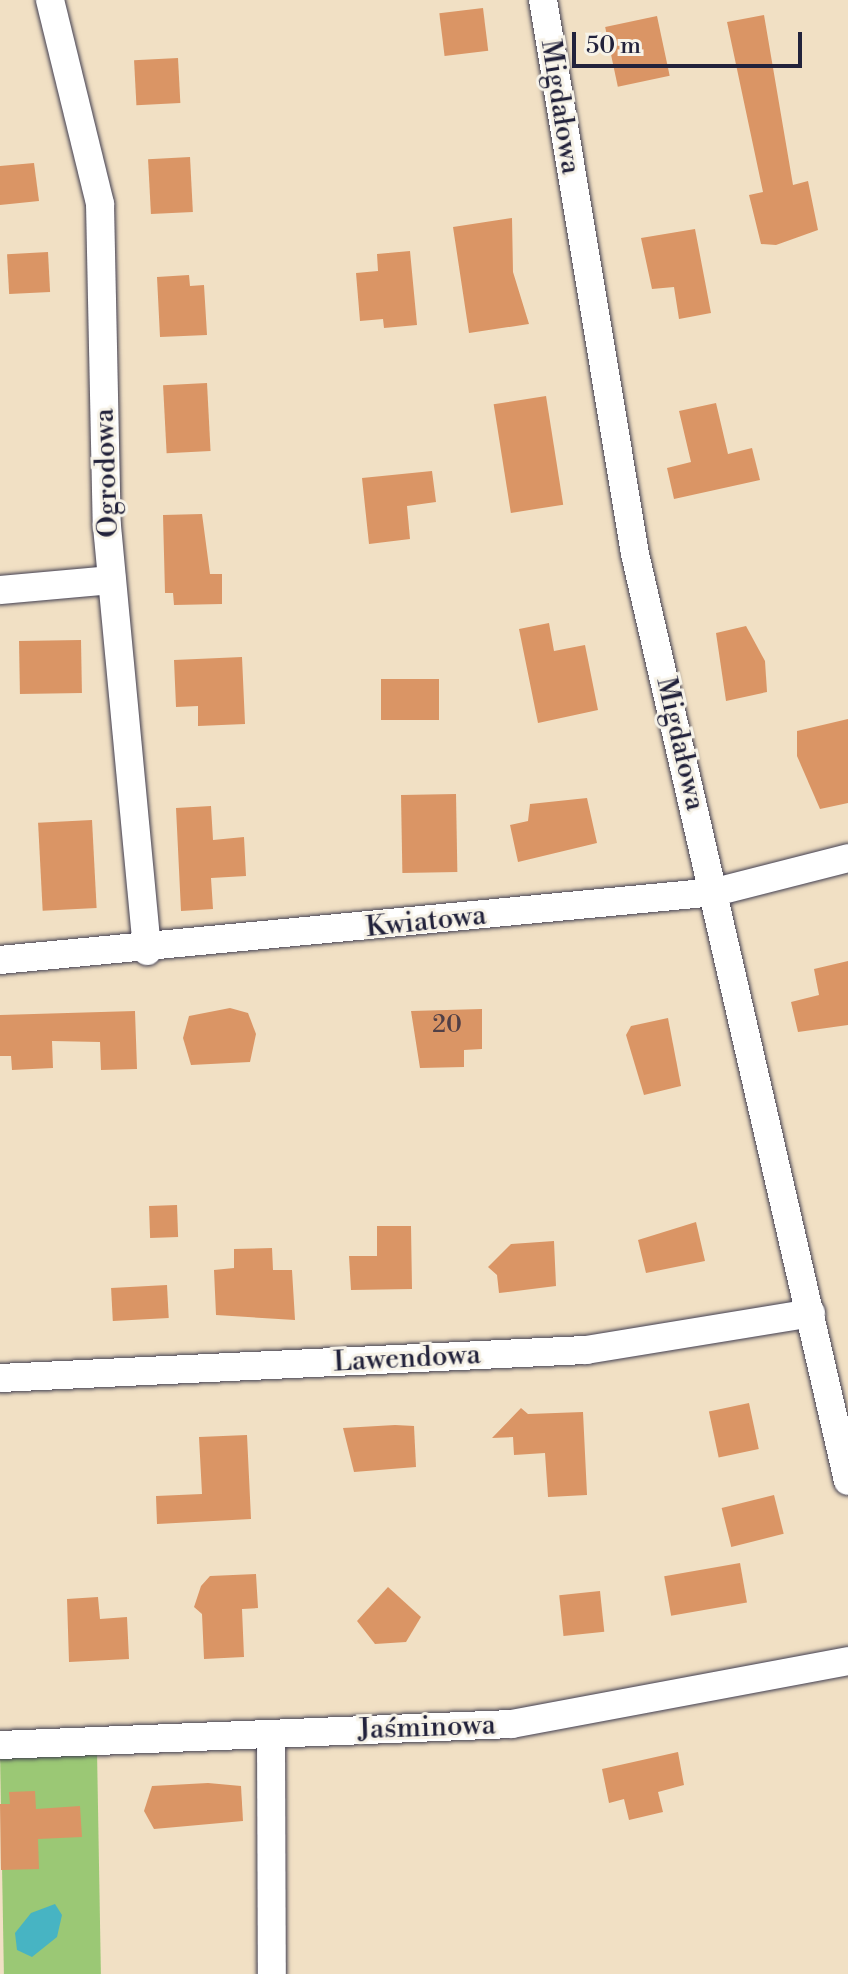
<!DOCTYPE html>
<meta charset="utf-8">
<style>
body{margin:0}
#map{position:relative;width:848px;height:1974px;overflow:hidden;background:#f1e0c4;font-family:"Libre Bodoni",serif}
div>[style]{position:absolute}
.green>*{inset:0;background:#9bc875;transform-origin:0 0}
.water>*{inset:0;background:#47b4c3}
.building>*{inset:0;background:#da9565;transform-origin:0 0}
.roads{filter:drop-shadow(0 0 2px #413e50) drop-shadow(0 0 2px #413e50)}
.street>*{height:28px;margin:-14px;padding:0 14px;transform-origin:14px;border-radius:14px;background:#fff}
span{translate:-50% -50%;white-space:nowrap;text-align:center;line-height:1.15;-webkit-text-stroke:6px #f7f3e8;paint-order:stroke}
.number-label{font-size:24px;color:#503f46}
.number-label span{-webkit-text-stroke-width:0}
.street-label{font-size:28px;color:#22223b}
.scale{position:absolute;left:572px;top:32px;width:230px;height:36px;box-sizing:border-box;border:4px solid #22223b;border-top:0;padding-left:10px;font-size:24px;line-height:28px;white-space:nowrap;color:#22223b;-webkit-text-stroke:6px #f7f3e8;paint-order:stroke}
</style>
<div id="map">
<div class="green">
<div style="left:97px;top:1750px;width:224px;height:97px;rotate:89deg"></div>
</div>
<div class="water">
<div style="clip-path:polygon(55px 1904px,62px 1915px,57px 1937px,32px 1957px,17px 1950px,15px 1933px,31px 1913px)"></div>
</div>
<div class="building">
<div style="left:483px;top:8px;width:43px;height:44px;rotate:83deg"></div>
<div style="clip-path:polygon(764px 15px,793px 185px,808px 181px,818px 230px,776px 245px,761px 244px,749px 195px,763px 192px,727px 22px)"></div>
<div style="left:657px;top:16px;width:61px;height:53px;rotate:78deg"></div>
<div style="left:178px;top:58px;width:45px;height:44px;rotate:87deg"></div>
<div style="left:190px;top:157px;width:55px;height:42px;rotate:87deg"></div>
<div style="clip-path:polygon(34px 163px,39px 201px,0 205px,0 166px)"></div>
<div style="clip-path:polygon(512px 218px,513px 272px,529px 324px,469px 333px,453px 227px)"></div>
<div style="clip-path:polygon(695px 229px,711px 313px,679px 319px,674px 287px,652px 289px,641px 238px)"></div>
<div style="clip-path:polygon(410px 251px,417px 325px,384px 328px,383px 319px,360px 321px,356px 273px,378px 271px,377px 254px)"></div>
<div style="left:48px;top:252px;width:40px;height:41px;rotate:87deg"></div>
<div style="clip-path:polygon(189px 275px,190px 286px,204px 285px,207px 335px,160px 337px,157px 277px)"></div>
<div style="left:207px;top:383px;width:68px;height:44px;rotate:87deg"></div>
<div style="left:546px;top:396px;width:110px;height:53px;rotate:81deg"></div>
<div style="clip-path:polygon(716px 403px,728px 454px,752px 448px,760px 480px,674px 499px,667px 468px,691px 462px,679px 411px)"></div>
<div style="clip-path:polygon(432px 471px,436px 502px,407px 506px,410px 539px,369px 544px,362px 478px)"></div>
<div style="clip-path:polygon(202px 514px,210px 574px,222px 574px,222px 604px,174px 605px,173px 593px,165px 593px,163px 515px)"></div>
<div style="clip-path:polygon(549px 623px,554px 651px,585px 645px,598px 710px,538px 723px,519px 629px)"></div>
<div style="clip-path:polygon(746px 626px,765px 661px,767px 692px,726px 701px,716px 633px)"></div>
<div style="left:81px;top:640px;width:53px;height:62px;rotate:89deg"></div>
<div style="clip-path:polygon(242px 657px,245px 724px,198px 726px,198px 706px,176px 707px,174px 660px)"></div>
<div style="left:381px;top:679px;width:58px;height:41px"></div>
<div style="clip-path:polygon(848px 719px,848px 803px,820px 809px,797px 756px,797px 731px)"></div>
<div style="left:456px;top:794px;width:78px;height:55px;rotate:89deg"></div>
<div style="clip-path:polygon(587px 798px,597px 843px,518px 862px,510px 825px,528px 821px,530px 804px)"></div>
<div style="clip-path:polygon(211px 806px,213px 840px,244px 837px,246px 876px,211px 878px,213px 909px,181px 911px,176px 808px)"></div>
<div style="left:92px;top:820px;width:88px;height:54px;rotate:87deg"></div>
<div style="clip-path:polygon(848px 961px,848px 1025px,798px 1032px,791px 1002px,819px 995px,814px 969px)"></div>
<div style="clip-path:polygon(230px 1008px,248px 1013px,256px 1034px,250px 1062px,191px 1065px,183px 1038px,189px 1016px)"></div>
<div style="clip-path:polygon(482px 1009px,482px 1049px,464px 1050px,464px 1067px,420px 1068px,411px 1011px)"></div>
<div style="clip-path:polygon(135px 1011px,137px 1069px,101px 1070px,100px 1042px,52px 1041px,53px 1068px,12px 1070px,11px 1056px,0 1056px,0 1015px)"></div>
<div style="clip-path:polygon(668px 1018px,681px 1086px,644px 1095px,626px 1035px,631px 1026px)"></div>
<div style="left:177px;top:1205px;width:32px;height:28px;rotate:88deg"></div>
<div style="clip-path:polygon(696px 1222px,705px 1261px,646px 1273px,638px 1240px)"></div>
<div style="clip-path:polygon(377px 1226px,411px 1226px,412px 1289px,351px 1290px,349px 1256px,377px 1256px)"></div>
<div style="clip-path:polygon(554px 1241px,556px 1286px,499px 1293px,497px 1275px,488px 1267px,511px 1244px)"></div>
<div style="clip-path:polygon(272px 1248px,273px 1270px,292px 1270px,295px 1320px,216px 1315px,214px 1270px,234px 1268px,234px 1249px)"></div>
<div style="left:167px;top:1285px;width:33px;height:56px;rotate:87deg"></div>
<div style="left:749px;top:1403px;width:47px;height:41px;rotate:78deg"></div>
<div style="clip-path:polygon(521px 1408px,528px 1414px,583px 1412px,587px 1495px,548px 1497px,545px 1453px,514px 1455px,513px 1437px,492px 1438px)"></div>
<div style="clip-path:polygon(395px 1425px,414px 1426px,416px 1467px,354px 1472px,343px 1428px)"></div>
<div style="clip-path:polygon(247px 1435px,251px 1519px,157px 1524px,156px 1496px,202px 1494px,199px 1437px)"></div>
<div style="left:774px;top:1495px;width:40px;height:54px;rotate:76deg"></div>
<div style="left:740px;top:1563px;width:40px;height:77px;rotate:80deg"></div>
<div style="clip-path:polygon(256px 1574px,258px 1608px,242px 1609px,244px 1657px,204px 1659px,202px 1614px,194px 1607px,201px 1586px,210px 1576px)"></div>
<div style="clip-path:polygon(388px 1587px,421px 1617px,406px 1642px,375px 1644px,357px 1621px)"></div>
<div style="left:600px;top:1591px;width:41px;height:41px;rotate:84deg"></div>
<div style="clip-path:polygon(98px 1597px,100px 1619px,127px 1617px,129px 1659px,69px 1662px,67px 1599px)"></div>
<div style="clip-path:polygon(678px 1752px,684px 1785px,658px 1792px,663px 1812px,629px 1820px,624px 1799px,609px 1803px,602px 1769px)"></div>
<div style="clip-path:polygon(208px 1783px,241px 1786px,243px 1821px,154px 1829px,144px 1811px,152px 1786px)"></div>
<div style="clip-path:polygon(35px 1791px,36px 1809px,80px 1806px,82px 1837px,38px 1839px,39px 1869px,1px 1870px,0 1804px,10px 1804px,9px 1792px)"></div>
</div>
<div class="roads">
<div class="street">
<div style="left:50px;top:0;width:210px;rotate:76.2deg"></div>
<div style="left:100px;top:204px;width:322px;rotate:88.8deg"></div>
<div style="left:107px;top:526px;width:427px;rotate:84.6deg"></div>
<div style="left:543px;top:0;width:562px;rotate:80.57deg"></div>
<div style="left:635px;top:554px;width:951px;rotate:77.06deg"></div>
<div style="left:0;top:590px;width:112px;rotate:-5.1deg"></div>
<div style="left:0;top:960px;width:718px;rotate:-5.43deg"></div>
<div style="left:715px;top:892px;width:137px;rotate:-14.3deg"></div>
<div style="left:0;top:1378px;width:587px;rotate:-2.74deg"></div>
<div style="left:586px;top:1350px;width:228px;rotate:-9.3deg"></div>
<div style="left:271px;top:1734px;width:240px;rotate:89.8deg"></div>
<div style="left:0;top:1745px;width:512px;rotate:-2.35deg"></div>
<div style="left:512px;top:1724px;width:342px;rotate:-10.6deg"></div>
</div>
</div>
<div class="number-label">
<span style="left:447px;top:1026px">20</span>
</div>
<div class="street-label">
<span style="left:560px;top:107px;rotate:81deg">Migdałowa</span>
<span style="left:107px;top:473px;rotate:-92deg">Ogrodowa</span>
<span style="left:680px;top:744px;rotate:77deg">Migdałowa</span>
<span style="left:426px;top:922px;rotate:-6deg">Kwiatowa</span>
<span style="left:407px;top:1359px;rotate:-3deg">Lawendowa</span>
<span style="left:427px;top:1728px;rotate:-2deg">Jaśminowa</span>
</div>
<div class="scale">50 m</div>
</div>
